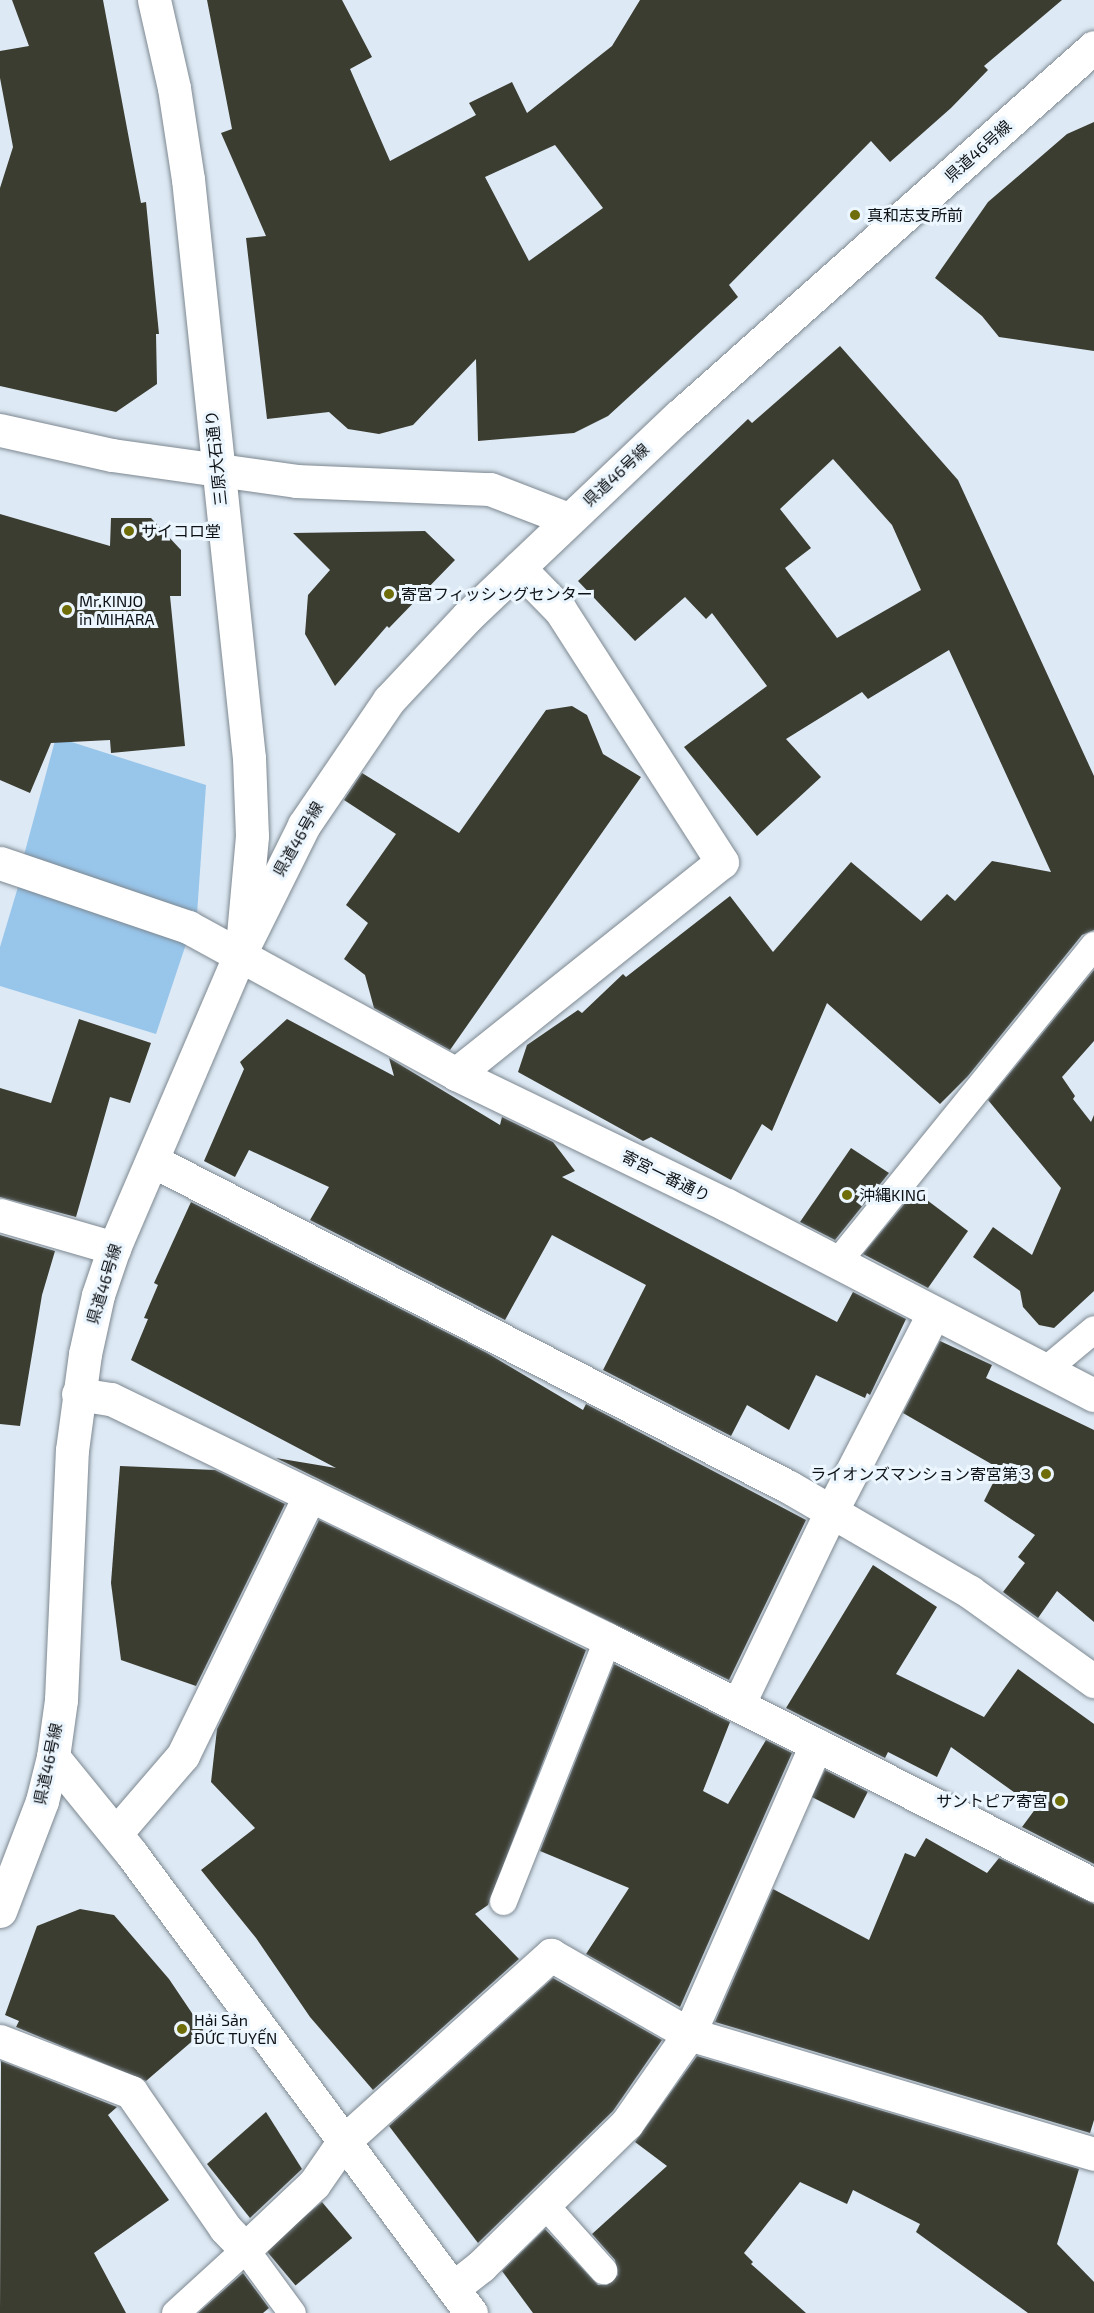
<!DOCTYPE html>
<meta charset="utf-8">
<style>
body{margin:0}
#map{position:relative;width:1094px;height:2313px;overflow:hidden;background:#dde9f4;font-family:"Exo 2","Noto Sans JP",sans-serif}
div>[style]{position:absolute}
.green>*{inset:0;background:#98c5ea}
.building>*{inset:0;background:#3c3d31;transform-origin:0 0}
.roads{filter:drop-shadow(0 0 2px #7d8891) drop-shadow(0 0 2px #7d8891)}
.service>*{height:27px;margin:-13.5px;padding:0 13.5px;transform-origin:13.5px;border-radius:13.5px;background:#fff}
.minor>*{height:33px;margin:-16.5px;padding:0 16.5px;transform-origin:16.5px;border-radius:16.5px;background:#fff}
.tertiary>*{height:33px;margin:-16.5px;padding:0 16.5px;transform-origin:16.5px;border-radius:16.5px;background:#fff}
.secondary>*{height:33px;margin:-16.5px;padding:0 16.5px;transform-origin:16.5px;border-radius:16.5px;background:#fff}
.dots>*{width:16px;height:16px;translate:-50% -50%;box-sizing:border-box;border:3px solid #ecf6ff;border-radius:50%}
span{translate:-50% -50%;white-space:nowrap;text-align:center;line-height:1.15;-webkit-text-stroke:6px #ecf6ff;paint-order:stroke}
.street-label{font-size:16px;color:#0e1215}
.poi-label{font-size:16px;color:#0e1215}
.left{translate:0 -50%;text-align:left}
.right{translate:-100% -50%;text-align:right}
</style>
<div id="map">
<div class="green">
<div style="clip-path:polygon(56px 737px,206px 785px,197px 914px,24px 855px)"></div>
<div style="clip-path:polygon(18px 887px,188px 938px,156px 1034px,0 986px,0 947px)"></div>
</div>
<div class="building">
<div style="clip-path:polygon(12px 0,103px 0,141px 203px,146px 202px,159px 334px,156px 334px,157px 384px,116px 412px,0 386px,0 188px,13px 147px,0 78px,0 51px,29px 46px)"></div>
<div style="clip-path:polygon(evenodd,207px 0,342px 0,372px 57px,350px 69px,390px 161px,476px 115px,469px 103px,512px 82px,527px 113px,612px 46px,640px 0,1062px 0,984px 66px,988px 70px,951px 108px,890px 162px,871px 141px,729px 285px,738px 297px,608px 416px,574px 433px,478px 441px,476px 359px,413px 425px,379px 434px,348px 429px,329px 412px,267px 419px,246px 238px,266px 236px,221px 133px,232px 129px,207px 0,555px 145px,603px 208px,529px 261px,485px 177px,555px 145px)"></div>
<div style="clip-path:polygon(1094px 122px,1094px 351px,999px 337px,982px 316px,935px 278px,988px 202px,1067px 134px)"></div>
<div style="clip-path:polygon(evenodd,840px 346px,958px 480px,1094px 776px,1094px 930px,1082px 935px,968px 1076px,940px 1104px,827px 1003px,772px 1131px,762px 1124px,731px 1180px,651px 1137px,643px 1141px,518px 1072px,527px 1045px,578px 1010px,582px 1013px,623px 974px,626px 977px,730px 896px,773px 952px,851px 862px,921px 921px,947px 894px,955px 901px,992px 861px,1051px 872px,949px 650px,868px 699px,862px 692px,786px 739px,821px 777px,757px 836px,684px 747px,767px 686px,712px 613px,706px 619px,685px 597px,635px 641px,578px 581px,748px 419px,752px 423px,840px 346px,833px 459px,892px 525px,921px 590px,837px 638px,785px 568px,811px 548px,780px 509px,833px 459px)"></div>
<div style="clip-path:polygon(0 514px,110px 546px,111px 518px,151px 518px,181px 550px,181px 596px,170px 596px,185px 746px,111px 753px,110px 740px,51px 743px,30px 793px,0 780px)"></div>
<div style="clip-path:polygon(425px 531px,455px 560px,389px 628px,387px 626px,335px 686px,305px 634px,308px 595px,330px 570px,293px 533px)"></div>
<div style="clip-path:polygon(572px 706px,587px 715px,603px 754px,641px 777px,450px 1050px,374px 1008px,365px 975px,344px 959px,368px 923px,346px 905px,396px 834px,344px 800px,362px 773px,459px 833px,546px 710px)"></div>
<div style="clip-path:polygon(1094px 970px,1094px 1041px,1062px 1077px,1075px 1096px,1073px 1099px,1091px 1122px,1094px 1115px,1094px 1291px,1054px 1328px,1039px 1325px,1023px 1307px,1020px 1291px,973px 1257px,993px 1227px,1032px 1255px,1061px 1188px,988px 1100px)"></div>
<div style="clip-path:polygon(79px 1019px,151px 1043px,130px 1103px,110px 1097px,76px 1217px,0 1197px,0 1088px,51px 1103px)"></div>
<div style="clip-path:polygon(287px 1019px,394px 1076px,389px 1058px,500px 1125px,502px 1117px,553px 1142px,575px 1171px,562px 1177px,837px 1322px,853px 1292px,906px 1319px,870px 1395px,867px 1393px,865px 1398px,816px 1375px,789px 1430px,747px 1405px,731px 1436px,603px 1370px,646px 1285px,552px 1235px,505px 1320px,310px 1220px,329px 1187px,249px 1150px,235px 1177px,204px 1161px,244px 1069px,240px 1062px)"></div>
<div style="clip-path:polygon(851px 1148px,889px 1173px,835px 1240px,800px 1222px)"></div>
<div style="clip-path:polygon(915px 1191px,968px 1231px,928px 1288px,863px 1254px)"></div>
<div style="clip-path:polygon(191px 1202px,487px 1353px,583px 1410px,586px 1404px,806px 1520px,729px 1680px,276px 1458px,336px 1468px,131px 1360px,148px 1319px,144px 1318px,158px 1285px,154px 1283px)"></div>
<div style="clip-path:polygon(0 1235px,55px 1251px,42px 1295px,20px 1426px,0 1424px)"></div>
<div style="clip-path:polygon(940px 1341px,992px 1365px,986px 1378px,1094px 1430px,1094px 1622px,1057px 1591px,1038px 1618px,1003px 1592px,1025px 1563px,1018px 1557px,1035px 1535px,984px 1501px,1000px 1469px,903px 1413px)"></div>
<div style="clip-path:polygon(120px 1466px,215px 1470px,285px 1504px,196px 1686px,121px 1660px,111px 1583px)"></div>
<div style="clip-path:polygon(319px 1520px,586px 1650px,488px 1905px,475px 1914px,519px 1959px,373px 2090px,310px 2017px,256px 1938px,201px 1870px,255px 1828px,211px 1782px,217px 1729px)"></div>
<div style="clip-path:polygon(873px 1565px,937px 1607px,896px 1674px,984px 1717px,1018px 1669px,1094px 1724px,1094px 1864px,1022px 1827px,1036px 1808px,951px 1747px,937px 1777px,888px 1752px,885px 1758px,786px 1708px)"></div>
<div style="clip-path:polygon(614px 1664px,730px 1722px,703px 1791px,728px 1804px,766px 1740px,792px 1753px,680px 2007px,586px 1954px,629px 1888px,540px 1851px)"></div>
<div style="left:825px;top:1770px;width:48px;height:30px;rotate:27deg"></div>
<div style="clip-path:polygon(926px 1838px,987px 1873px,999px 1858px,1094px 1904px,1094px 2120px,1090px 2133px,715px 2022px,773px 1889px,869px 1940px,905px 1853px,915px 1857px)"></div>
<div style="clip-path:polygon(80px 1909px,114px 1915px,169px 1979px,204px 2031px,146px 2081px,16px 2027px,19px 2021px,5px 2015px,37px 1926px)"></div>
<div style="clip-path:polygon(553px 1978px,662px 2040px,613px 2111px,478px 2243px,389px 2126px)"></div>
<div style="clip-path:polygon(697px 2056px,1079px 2169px,1057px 2244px,1094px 2282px,1094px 2313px,1028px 2313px,916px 2232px,920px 2224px,853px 2190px,847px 2204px,800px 2182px,744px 2253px,753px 2262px,751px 2264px,806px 2313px,533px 2313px,502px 2271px,545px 2229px,598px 2285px,607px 2285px,618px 2275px,615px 2260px,592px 2234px,667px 2166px,635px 2142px)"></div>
<div style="clip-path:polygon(1px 2061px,117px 2107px,108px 2115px,169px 2200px,94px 2253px,126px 2313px,0 2313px)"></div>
<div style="clip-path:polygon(266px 2112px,302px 2169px,250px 2218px,207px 2164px)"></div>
<div style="left:322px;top:2202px;width:47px;height:74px;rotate:50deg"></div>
<div style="clip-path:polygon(243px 2273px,269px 2308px,263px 2313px,198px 2313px)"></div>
</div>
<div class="roads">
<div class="service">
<div style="left:837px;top:1262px;width:408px;rotate:-51deg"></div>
<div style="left:1046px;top:1369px;width:62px;rotate:-39.8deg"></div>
<div style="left:503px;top:1901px;width:282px;rotate:-68.3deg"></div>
<div style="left:544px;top:2204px;width:89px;rotate:48.2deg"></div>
<div style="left:175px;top:2313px;width:95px;rotate:-42.4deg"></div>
<div style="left:245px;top:2249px;width:79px;rotate:53.7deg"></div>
</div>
<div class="minor">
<div style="left:0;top:863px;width:199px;rotate:18.8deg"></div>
<div style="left:188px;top:927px;width:306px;rotate:28.7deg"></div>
<div style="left:456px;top:1074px;width:301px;rotate:25.8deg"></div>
<div style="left:727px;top:1205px;width:413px;rotate:27.4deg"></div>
<div style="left:456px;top:1074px;width:340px;rotate:-38.6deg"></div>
<div style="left:722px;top:862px;width:300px;rotate:-122.7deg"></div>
<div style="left:560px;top:610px;width:59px;rotate:-134.3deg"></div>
<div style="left:153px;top:1161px;width:715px;rotate:27.14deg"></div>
<div style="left:789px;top:1487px;width:209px;rotate:30.1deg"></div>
<div style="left:970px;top:1592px;width:153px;rotate:35.7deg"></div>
<div style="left:0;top:1215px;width:119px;rotate:16.1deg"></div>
<div style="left:78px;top:1394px;width:33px;rotate:9deg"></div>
<div style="left:111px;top:1399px;width:551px;rotate:25.82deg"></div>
<div style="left:607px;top:1639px;width:546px;rotate:26.8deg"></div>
<div style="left:739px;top:1703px;width:212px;rotate:-64.3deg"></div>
<div style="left:831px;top:1512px;width:223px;rotate:-62.7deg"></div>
<div style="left:116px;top:1833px;width:103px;rotate:-49.3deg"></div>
<div style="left:183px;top:1755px;width:289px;rotate:-64deg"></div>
<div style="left:0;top:2041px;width:141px;rotate:21.3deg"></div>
<div style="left:131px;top:2092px;width:165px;rotate:55.3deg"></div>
<div style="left:225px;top:2228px;width:29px;rotate:46deg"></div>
<div style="left:245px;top:2249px;width:95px;rotate:-43.3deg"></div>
<div style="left:314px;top:2184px;width:51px;rotate:-55.4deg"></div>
<div style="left:343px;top:2142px;width:280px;rotate:-42deg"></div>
<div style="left:551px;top:1955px;width:159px;rotate:29.8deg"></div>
<div style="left:689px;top:2034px;width:422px;rotate:16.5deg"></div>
<div style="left:453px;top:2288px;width:36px;rotate:-38deg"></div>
<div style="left:481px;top:2266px;width:204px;rotate:-44.4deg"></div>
<div style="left:627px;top:2123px;width:108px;rotate:-55.1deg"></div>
<div style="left:689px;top:2034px;width:316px;rotate:-66.3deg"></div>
</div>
<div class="tertiary">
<div style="left:154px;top:0;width:90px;rotate:77.2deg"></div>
<div style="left:174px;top:88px;width:92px;rotate:81.3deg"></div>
<div style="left:188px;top:179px;width:582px;rotate:83.99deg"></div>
<div style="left:249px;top:758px;width:78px;rotate:87.8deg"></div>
<div style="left:252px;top:836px;width:109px;rotate:95.2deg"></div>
<div style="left:0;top:430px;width:115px;rotate:12.6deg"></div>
<div style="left:112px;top:455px;width:186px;rotate:8deg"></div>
<div style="left:296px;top:481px;width:194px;rotate:2.4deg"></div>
<div style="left:490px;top:489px;width:84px;rotate:21deg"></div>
<div style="left:53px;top:1757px;width:124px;rotate:50.9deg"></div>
<div style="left:131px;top:1853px;width:572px;rotate:53.53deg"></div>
</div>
<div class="secondary">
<div style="left:0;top:1911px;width:118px;rotate:-69.1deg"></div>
<div style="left:42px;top:1801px;width:45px;rotate:-76deg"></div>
<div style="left:53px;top:1757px;width:58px;rotate:-82deg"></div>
<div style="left:61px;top:1700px;width:250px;rotate:-87.5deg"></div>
<div style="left:72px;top:1450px;width:97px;rotate:-82.3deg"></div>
<div style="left:85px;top:1354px;width:60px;rotate:-77.6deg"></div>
<div style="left:98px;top:1295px;width:50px;rotate:-71.2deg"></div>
<div style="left:114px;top:1248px;width:320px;rotate:-66.8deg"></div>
<div style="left:240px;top:954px;width:144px;rotate:-63.6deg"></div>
<div style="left:304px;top:825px;width:151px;rotate:-55.8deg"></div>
<div style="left:389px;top:700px;width:115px;rotate:-46.8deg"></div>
<div style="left:468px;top:616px;width:291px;rotate:-43.5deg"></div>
<div style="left:679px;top:416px;width:555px;rotate:-41.64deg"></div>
</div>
</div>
<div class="dots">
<div style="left:855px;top:215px;background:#6f6c0a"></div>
<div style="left:129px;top:531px;background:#6f6c0a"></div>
<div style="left:389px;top:594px;background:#6f6c0a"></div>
<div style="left:67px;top:610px;background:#6f6c0a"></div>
<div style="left:847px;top:1195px;background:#6f6c0a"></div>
<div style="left:1046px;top:1474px;background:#6f6c0a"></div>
<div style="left:1060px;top:1801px;background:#6f6c0a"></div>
<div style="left:182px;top:2029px;background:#6f6c0a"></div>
</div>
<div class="street-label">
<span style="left:978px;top:151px;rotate:-42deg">県道46号線</span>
<span style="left:216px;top:458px;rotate:-96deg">三原大石通り</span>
<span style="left:616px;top:475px;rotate:-43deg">県道46号線</span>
<span style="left:298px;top:839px;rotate:-60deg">県道46号線</span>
<span style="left:666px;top:1176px;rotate:26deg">寄宮一番通り</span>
<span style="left:104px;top:1284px;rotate:-73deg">県道46号線</span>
<span style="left:48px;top:1764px;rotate:-78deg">県道46号線</span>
</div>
<div class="poi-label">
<span class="left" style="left:867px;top:215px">真和志支所前</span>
<span class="left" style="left:141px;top:531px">サイコロ堂</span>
<span class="left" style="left:401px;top:594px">寄宮フィッシングセンター</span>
<span class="left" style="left:79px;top:610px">Mr.KINJO<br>in MIHARA</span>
<span class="left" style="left:859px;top:1195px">沖縄KING</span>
<span class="right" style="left:1034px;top:1474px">ライオンズマンション寄宮第３</span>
<span class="right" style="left:1048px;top:1801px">サントピア寄宮</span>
<span class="left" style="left:194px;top:2029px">Hải Sản<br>ĐỨC TUYẾN</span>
</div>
</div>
